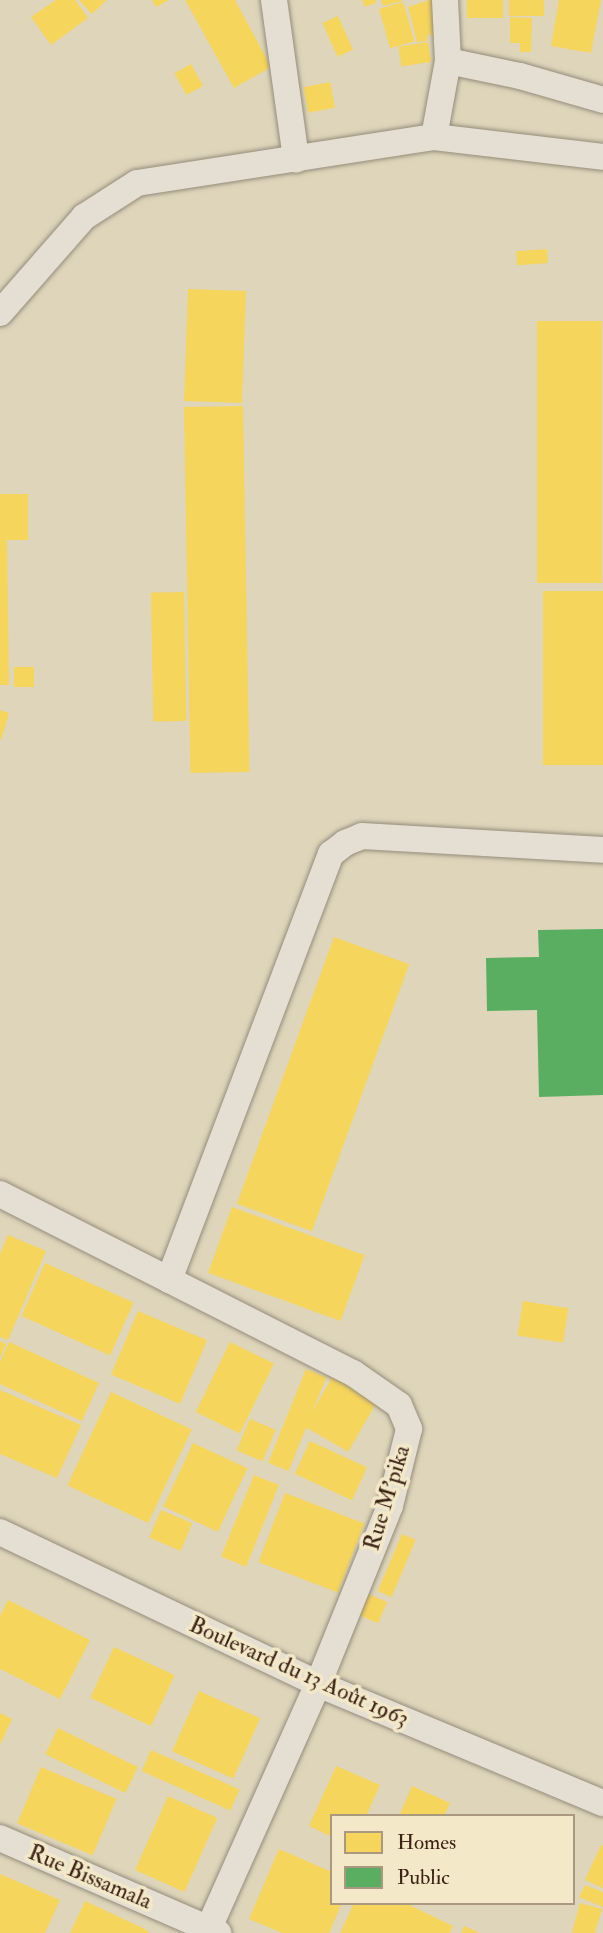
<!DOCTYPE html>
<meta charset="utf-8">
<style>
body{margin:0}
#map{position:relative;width:603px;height:1933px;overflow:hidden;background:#ded5ba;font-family:"IM FELL Double Pica",serif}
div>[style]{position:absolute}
.homes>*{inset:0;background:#f6d55c;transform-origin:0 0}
.public>*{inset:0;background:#5aae61}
.roads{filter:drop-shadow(0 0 2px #958c7c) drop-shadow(0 0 2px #958c7c)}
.minor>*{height:26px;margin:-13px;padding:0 13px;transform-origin:13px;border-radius:13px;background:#e4dfd2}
span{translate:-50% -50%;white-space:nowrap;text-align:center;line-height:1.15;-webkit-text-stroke:7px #f3e8c8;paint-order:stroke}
.street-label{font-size:23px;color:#3c2215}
.legend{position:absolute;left:330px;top:1814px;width:245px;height:91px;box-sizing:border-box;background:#f3e8c8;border:2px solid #aa9980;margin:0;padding:9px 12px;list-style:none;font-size:21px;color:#3c2215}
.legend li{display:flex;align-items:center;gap:14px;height:35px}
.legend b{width:35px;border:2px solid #aa9980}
</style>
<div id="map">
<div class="homes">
<div style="clip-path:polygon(56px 0,75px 0,88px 18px,51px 45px,31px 17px)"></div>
<div style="clip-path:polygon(79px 0,107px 0,92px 14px)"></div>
<div style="clip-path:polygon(152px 0,169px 0,156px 7px)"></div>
<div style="clip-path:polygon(185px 0,235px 0,271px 67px,234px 88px)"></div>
<div style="clip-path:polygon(362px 0,375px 0,376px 3px,365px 7px)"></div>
<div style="clip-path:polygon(381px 0,402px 0,402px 1px,383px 6px)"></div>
<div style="clip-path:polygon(429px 0,440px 0,435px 39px,429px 33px,426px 41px,417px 42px,408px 7px)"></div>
<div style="left:467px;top:0;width:36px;height:18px"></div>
<div style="left:509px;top:0;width:35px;height:16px"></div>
<div style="clip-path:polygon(559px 0,601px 0,591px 53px,551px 46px)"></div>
<div style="left:403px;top:2px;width:41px;height:25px;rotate:74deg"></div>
<div style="left:338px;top:16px;width:37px;height:17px;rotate:66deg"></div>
<div style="clip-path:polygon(510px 17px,532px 18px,531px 52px,520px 52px,520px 43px,510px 43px)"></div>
<div style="left:428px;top:42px;width:20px;height:30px;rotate:81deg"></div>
<div style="left:191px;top:64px;width:25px;height:19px;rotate:61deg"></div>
<div style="left:330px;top:82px;width:26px;height:27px;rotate:79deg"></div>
<div style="left:547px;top:249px;width:14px;height:31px;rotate:86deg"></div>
<div style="left:188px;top:289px;width:58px;height:112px;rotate:2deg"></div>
<div style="left:602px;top:321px;width:262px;height:65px;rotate:90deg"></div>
<div style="left:243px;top:406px;width:366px;height:59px;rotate:89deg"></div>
<div style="clip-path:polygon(0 494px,28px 494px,28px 540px,7px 540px,9px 685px,0 685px)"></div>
<div style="left:603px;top:591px;width:174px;height:60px;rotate:90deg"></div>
<div style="left:184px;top:592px;width:129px;height:33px;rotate:89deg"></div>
<div style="left:14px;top:667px;width:20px;height:20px"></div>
<div style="clip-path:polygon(0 710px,9px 713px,1px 740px,0 739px)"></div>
<div style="left:334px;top:937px;width:80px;height:284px;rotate:20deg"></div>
<div style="left:232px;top:1207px;width:141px;height:70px;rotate:20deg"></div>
<div style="clip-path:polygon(8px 1235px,46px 1251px,8px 1340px,0 1337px,0 1254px)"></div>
<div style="left:45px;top:1263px;width:97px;height:58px;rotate:24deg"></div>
<div style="left:523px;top:1301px;width:46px;height:35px;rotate:9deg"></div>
<div style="left:138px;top:1311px;width:75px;height:69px;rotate:23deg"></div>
<div style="clip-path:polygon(0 1341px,6px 1344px,0 1358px)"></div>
<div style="clip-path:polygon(9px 1342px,99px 1383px,82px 1421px,0 1384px,0 1362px)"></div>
<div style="left:230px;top:1342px;width:49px;height:78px;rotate:26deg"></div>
<div style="left:306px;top:1369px;width:22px;height:101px;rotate:22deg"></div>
<div style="left:333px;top:1376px;width:51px;height:58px;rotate:30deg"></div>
<div style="clip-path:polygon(0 1390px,81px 1425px,57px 1478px,0 1454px)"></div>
<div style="left:111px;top:1392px;width:89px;height:103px;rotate:25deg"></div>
<div style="left:250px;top:1419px;width:28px;height:34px;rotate:23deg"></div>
<div style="left:310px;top:1441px;width:63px;height:36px;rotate:25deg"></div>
<div style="left:193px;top:1443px;width:60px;height:70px;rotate:25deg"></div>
<div style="left:254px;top:1475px;width:27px;height:88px;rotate:22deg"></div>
<div style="left:285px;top:1493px;width:85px;height:74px;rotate:21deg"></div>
<div style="left:161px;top:1510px;width:34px;height:30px;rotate:23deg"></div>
<div style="left:402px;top:1534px;width:15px;height:62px;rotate:23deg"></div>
<div style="left:366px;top:1593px;width:23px;height:23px;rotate:23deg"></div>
<div style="clip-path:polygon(8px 1600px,90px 1640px,60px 1699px,0 1669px,0 1616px)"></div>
<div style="left:114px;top:1647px;width:67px;height:56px;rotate:25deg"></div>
<div style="left:199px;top:1691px;width:67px;height:66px;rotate:24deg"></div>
<div style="clip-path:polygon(0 1713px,12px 1719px,0 1745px)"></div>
<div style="left:58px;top:1728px;width:89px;height:29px;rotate:26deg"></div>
<div style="left:151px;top:1750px;width:97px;height:23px;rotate:24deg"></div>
<div style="clip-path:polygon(336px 1766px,380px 1785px,366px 1816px,332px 1816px,332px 1837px,309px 1826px)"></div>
<div style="left:41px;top:1767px;width:82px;height:61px;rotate:23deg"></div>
<div style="clip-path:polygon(412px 1786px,450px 1803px,444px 1816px,399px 1816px)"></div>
<div style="left:168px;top:1796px;width:54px;height:81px;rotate:24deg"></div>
<div style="clip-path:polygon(601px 1845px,603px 1846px,603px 1888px,585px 1880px)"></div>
<div style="clip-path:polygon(279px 1849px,332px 1872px,332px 1903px,342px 1903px,329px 1933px,282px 1933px,249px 1919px)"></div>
<div style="clip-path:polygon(0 1874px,60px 1900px,45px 1933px,0 1933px)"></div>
<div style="clip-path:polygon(585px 1885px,603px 1892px,603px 1907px,579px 1897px)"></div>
<div style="clip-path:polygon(85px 1901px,149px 1931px,148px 1933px,70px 1933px)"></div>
<div style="clip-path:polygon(354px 1903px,405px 1903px,453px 1926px,450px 1933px,340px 1933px)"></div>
<div style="clip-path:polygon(580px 1903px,602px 1909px,595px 1933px,572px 1933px)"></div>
<div style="clip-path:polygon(464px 1926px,480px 1933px,461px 1933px)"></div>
</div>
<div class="public">
<div style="clip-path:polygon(603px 929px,603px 1095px,539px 1097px,537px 1010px,487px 1011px,486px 958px,539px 957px,538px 930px)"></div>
</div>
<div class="roads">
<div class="minor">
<div style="left:274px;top:0;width:161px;rotate:82.1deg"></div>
<div style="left:448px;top:61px;width:74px;rotate:11.8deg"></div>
<div style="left:520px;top:76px;width:86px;rotate:16.1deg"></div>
<div style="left:434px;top:137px;width:77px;rotate:-79.6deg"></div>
<div style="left:448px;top:61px;width:61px;rotate:-92.8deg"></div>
<div style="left:0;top:313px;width:128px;rotate:-48.8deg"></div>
<div style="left:84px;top:217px;width:63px;rotate:-32.7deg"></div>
<div style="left:137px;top:183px;width:301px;rotate:-8.8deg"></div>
<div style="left:434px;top:137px;width:170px;rotate:6.7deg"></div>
<div style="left:0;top:1194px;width:396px;rotate:26.9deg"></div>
<div style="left:353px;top:1373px;width:56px;rotate:34.8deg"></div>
<div style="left:399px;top:1405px;width:26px;rotate:67deg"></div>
<div style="left:409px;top:1429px;width:79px;rotate:103.9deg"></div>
<div style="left:390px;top:1506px;width:192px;rotate:112deg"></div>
<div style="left:318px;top:1684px;width:267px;rotate:114.1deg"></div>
<div style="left:169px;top:1280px;width:456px;rotate:-69.2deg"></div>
<div style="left:331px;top:854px;width:18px;rotate:-38deg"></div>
<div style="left:345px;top:843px;width:18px;rotate:-22deg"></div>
<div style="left:362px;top:836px;width:241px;rotate:3.3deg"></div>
<div style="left:0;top:1532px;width:352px;rotate:25.5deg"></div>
<div style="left:318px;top:1684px;width:309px;rotate:22.7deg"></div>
<div style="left:0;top:1838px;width:238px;rotate:23.5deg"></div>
</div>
</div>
<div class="street-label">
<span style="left:387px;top:1498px;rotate:-73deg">Rue M'pika</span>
<span style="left:299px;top:1672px;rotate:24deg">Boulevard du 13 Août 1963</span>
<span style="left:90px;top:1877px;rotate:23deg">Rue Bissamala</span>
</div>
<ul class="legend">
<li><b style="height:19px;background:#f6d55c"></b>Homes</li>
<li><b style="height:19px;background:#5aae61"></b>Public</li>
</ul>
</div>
